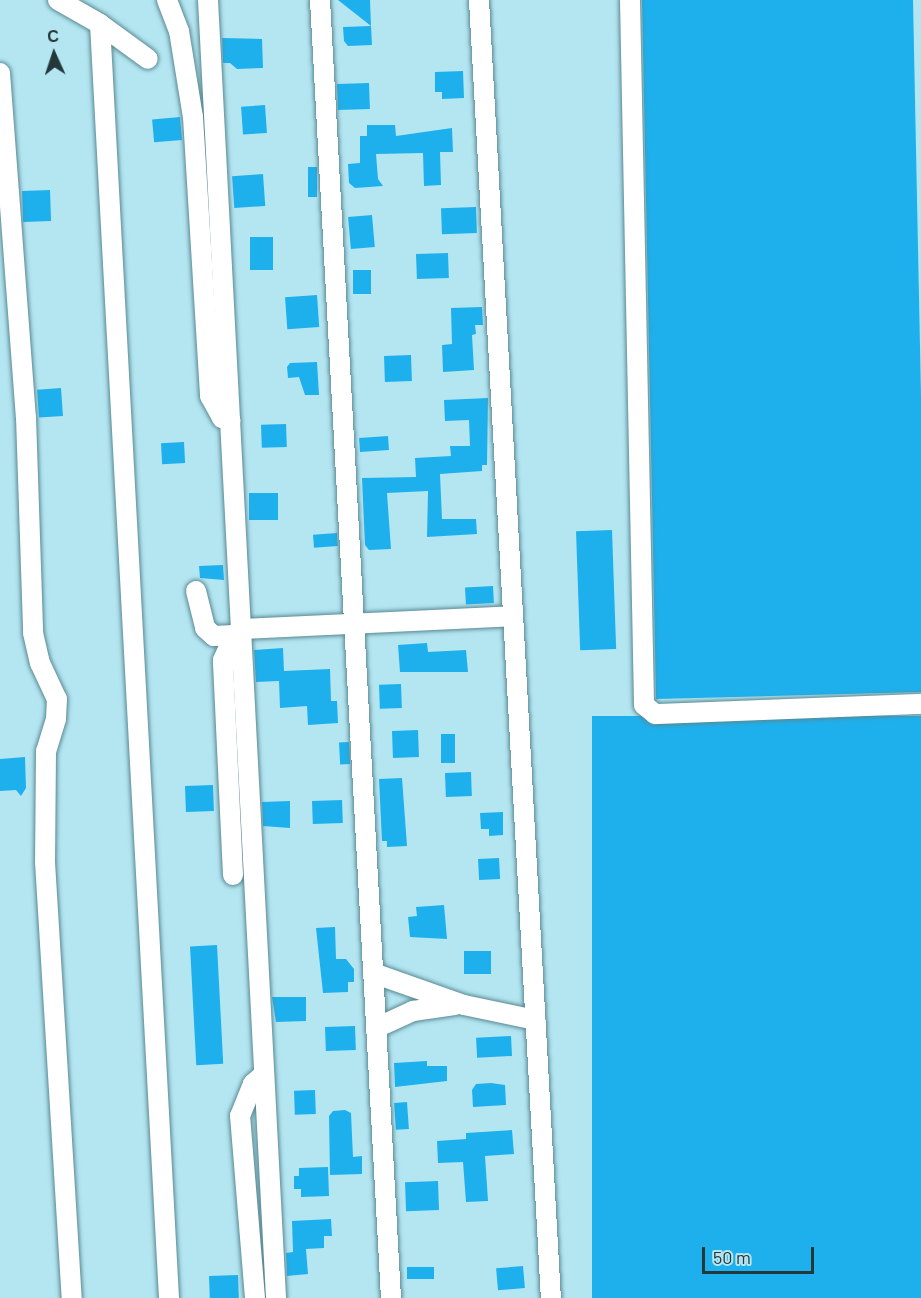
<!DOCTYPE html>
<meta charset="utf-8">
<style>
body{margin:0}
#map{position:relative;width:921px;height:1298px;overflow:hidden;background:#b4e6f2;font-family:Barlow,sans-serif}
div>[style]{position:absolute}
.building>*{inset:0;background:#1eb0ed;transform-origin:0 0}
.roads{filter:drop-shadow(0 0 2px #598993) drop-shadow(0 0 2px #598993)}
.minor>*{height:20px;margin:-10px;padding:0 10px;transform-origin:10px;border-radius:10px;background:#fff}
span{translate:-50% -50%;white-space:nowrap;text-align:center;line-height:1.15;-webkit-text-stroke:4.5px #b4e6f2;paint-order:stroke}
.north{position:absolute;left:24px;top:24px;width:60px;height:60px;-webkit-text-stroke:4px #b4e6f2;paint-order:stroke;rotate:357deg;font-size:16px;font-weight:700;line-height:24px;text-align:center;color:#24383c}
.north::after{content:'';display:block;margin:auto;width:21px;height:27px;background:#24383c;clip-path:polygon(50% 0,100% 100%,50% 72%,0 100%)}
.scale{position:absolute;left:702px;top:1247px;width:112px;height:27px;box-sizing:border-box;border:3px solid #24383c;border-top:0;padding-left:8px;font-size:18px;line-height:21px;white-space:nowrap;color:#24383c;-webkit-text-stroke:4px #b4e6f2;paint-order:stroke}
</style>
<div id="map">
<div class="building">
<div style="clip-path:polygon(338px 0,370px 0,371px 26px)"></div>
<div style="clip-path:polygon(642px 0,913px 0,921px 396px,921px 692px,656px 699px)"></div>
<div style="clip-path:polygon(371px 26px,372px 45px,348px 46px,344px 41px,343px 27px)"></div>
<div style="clip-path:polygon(222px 38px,262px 39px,263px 68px,237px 69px,230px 63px,223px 63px)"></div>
<div style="clip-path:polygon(463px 71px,464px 98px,442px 99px,442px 92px,435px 92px,435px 72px)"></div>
<div style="left:369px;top:83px;width:26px;height:32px;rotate:88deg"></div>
<div style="left:265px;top:105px;width:28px;height:24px;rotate:86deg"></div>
<div style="left:180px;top:117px;width:23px;height:28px;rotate:85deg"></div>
<div style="clip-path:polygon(367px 125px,395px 125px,396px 136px,452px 128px,453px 152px,440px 152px,441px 185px,424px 186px,423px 153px,376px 154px,378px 179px,383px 186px,355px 188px,349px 183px,348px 164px,360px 163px,360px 136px,367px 136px)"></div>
<div style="left:308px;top:167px;width:9px;height:30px"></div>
<div style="left:263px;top:174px;width:32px;height:31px;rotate:86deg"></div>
<div style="left:50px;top:190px;width:31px;height:28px;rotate:88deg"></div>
<div style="left:476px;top:207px;width:26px;height:35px;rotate:88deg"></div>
<div style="left:372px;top:215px;width:32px;height:24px;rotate:85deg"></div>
<div style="left:250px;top:237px;width:23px;height:33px"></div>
<div style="left:448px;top:253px;width:25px;height:32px;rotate:88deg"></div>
<div style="left:353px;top:270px;width:18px;height:24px"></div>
<div style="left:317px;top:295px;width:32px;height:32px;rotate:86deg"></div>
<div style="clip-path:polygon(482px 307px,483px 325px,475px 325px,476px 334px,472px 335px,474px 370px,443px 372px,442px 345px,452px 344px,451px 308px)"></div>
<div style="left:411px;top:355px;width:26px;height:27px;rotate:88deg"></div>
<div style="clip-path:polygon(317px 362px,319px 395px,305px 395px,299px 377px,288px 378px,287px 367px,290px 363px)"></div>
<div style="left:61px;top:388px;width:28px;height:24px;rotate:86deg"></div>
<div style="clip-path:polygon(488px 398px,487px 465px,482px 465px,482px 471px,440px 474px,442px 519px,476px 519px,477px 534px,427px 537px,428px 491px,387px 493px,391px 549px,369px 550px,365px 545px,362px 478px,416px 477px,415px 458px,451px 456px,450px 446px,470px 446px,469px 420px,445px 421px,444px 400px)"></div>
<div style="left:286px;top:424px;width:23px;height:25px;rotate:88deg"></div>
<div style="left:388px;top:436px;width:14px;height:29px;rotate:86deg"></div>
<div style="left:184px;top:442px;width:21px;height:23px;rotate:87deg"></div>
<div style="left:249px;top:493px;width:29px;height:27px"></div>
<div style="left:612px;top:530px;width:119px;height:36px;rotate:88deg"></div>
<div style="left:337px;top:533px;width:13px;height:24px;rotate:86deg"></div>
<div style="clip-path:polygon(223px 565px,224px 580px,200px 578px,199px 566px)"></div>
<div style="left:493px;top:586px;width:17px;height:28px;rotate:87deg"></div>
<div style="clip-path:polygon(427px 643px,428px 652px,466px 650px,468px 672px,400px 672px,398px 645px)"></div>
<div style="clip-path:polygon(283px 648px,284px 671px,330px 669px,331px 701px,337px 701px,338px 723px,308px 725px,307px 706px,280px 708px,279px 681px,256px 682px,254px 650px)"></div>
<div style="left:401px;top:684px;width:24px;height:22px;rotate:88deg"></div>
<div style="left:921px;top:716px;width:582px;height:329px;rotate:90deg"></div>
<div style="left:418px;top:730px;width:27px;height:26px;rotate:88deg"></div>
<div style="left:441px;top:734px;width:14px;height:29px"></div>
<div style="left:349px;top:742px;width:22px;height:10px;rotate:87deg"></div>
<div style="clip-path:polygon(25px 757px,26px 788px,21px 796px,16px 790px,0 791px,0 759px)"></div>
<div style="left:471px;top:772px;width:24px;height:26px;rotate:88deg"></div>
<div style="clip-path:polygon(402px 778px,407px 846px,387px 847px,387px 841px,382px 841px,379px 779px)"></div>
<div style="left:213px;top:785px;width:26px;height:28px;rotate:88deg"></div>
<div style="left:342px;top:800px;width:23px;height:30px;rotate:88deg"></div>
<div style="clip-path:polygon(290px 801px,290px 828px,263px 826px,262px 802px)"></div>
<div style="clip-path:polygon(503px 812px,503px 835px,489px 836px,489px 829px,481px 829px,480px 813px)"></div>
<div style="left:499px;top:858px;width:21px;height:21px;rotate:87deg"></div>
<div style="clip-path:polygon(444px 905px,447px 939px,410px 937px,408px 917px,417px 916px,416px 907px)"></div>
<div style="clip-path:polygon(335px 927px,336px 959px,346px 959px,354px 969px,354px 982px,348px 982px,348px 992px,323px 993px,316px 928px)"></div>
<div style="left:217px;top:945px;width:119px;height:27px;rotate:87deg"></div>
<div style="left:464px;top:951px;width:27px;height:23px"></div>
<div style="clip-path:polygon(272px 997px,306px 997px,306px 1021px,276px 1022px)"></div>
<div style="left:355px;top:1026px;width:24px;height:30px;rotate:88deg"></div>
<div style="left:511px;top:1036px;width:20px;height:35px;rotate:87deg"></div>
<div style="clip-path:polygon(427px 1061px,427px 1066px,447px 1066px,447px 1081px,395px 1087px,394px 1063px)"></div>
<div style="clip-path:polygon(491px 1083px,505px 1085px,506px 1105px,473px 1107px,472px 1090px,476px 1084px)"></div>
<div style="left:315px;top:1090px;width:24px;height:21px;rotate:88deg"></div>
<div style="left:407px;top:1102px;width:27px;height:13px;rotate:86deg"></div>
<div style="clip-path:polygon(345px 1110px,351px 1113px,353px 1157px,362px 1156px,362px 1174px,330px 1175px,329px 1116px,333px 1111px)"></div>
<div style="clip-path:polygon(512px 1130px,514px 1154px,485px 1156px,488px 1201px,466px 1202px,463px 1162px,438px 1163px,437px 1141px,466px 1139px,466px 1133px)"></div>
<div style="clip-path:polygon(328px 1167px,329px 1196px,301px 1197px,301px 1189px,294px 1189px,294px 1176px,299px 1176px,299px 1168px)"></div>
<div style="left:438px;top:1181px;width:29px;height:33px;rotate:88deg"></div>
<div style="clip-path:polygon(331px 1219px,332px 1236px,324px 1236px,324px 1248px,306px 1249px,308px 1274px,287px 1276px,286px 1253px,293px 1252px,292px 1221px)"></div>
<div style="left:523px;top:1266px;width:22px;height:27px;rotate:85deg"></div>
<div style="left:434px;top:1267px;width:12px;height:27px;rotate:90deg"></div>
<div style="left:238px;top:1275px;width:23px;height:29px;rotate:88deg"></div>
</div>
<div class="roads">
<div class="minor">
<div style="left:58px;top:0;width:48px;rotate:29.7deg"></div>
<div style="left:100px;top:24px;width:59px;rotate:36.1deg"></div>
<div style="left:167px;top:0;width:33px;rotate:69deg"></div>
<div style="left:179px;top:31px;width:87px;rotate:80.8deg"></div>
<div style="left:193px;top:117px;width:280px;rotate:86.5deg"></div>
<div style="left:210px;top:396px;width:25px;rotate:61deg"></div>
<div style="left:222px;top:418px;width:9px;rotate:18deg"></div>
<div style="left:208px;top:0;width:1300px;rotate:87deg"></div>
<div style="left:320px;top:0;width:1300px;rotate:86.87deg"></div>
<div style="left:479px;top:0;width:1300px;rotate:86.83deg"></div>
<div style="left:630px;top:0;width:705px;rotate:88.86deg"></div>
<div style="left:644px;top:705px;width:14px;rotate:39deg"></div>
<div style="left:655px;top:714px;width:266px;rotate:-2.2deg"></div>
<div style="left:100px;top:24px;width:1276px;rotate:86.9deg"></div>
<div style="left:0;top:73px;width:345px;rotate:85.7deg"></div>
<div style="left:26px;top:417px;width:216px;rotate:88.1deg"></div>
<div style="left:33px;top:633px;width:31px;rotate:77deg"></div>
<div style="left:40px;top:663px;width:40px;rotate:65deg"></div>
<div style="left:57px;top:699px;width:20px;rotate:93deg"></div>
<div style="left:56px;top:719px;width:34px;rotate:107deg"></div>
<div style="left:46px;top:751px;width:111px;rotate:90.5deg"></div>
<div style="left:45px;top:862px;width:437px;rotate:86.5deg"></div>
<div style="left:196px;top:591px;width:38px;rotate:76deg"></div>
<div style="left:205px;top:628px;width:12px;rotate:42deg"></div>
<div style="left:214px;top:636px;width:20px;rotate:-3deg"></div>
<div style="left:233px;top:875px;width:215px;rotate:-92.7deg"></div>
<div style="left:223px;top:660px;width:27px;rotate:-66deg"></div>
<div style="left:234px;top:635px;width:10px;rotate:-37deg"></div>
<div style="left:242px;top:629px;width:271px;rotate:-2.7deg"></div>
<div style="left:373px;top:973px;width:96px;rotate:19.4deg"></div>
<div style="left:464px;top:1005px;width:73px;rotate:11.9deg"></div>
<div style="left:376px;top:1028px;width:41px;rotate:-24.7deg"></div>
<div style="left:413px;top:1011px;width:42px;rotate:-8.1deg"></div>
<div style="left:255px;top:1298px;width:183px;rotate:-94.7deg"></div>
<div style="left:240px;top:1116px;width:35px;rotate:-68deg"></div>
<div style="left:253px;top:1084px;width:15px;rotate:-42deg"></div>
</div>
</div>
<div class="north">С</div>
<div class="scale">50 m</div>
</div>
